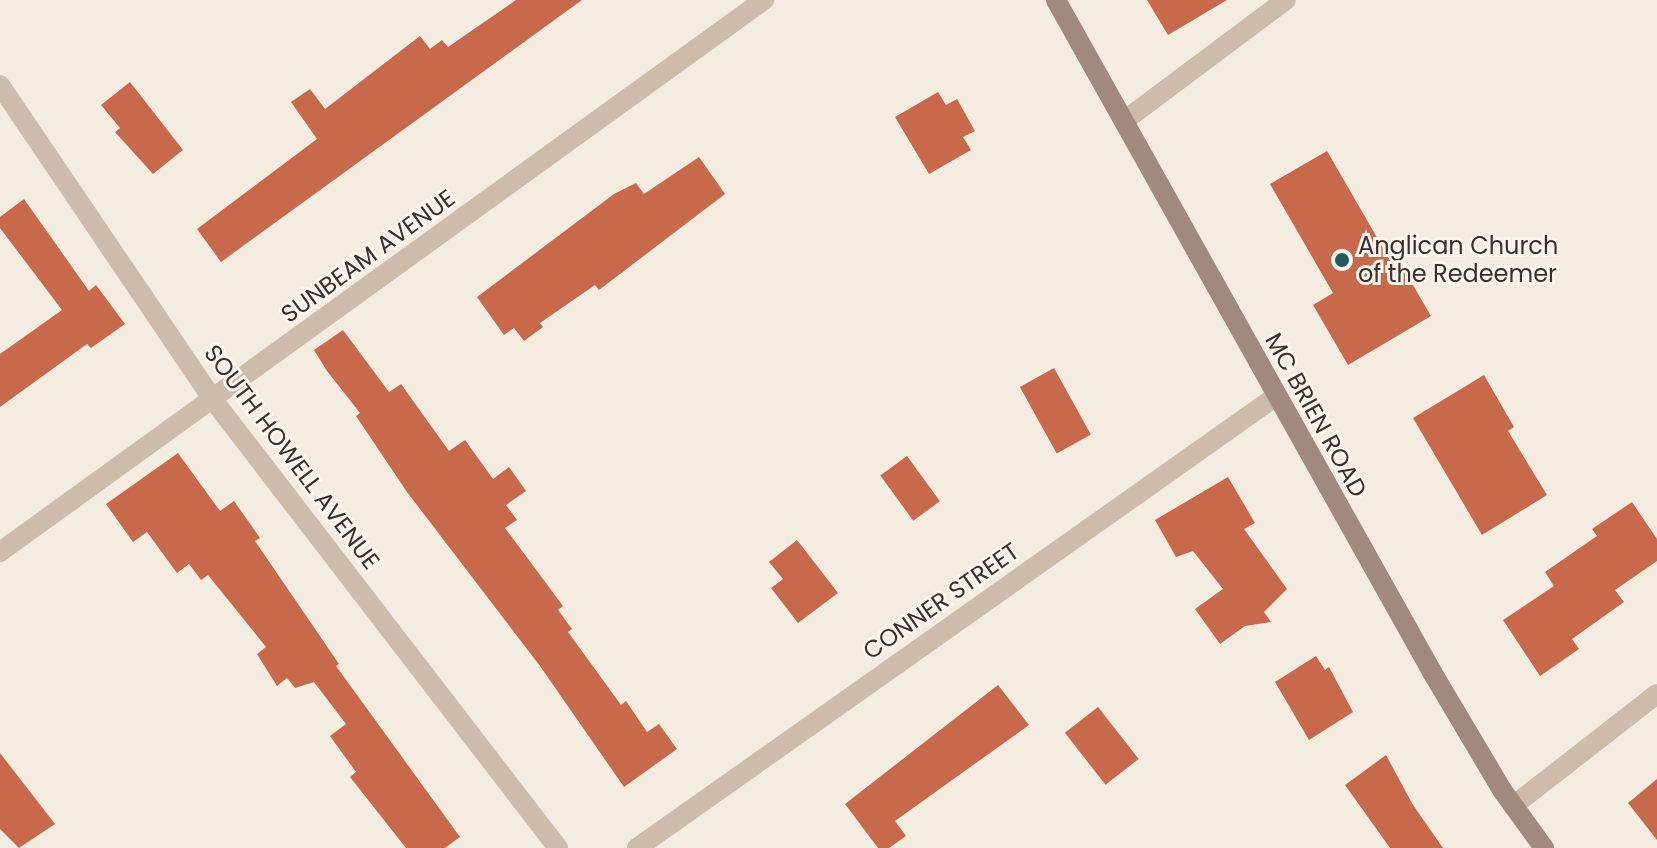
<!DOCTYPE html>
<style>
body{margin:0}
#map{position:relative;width:1657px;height:848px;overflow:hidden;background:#f4ebe1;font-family:Poppins,sans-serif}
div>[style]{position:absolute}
.building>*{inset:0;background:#c8694b;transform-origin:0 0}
.street>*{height:20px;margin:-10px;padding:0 10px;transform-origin:10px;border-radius:10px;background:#cdbbac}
.secondary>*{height:20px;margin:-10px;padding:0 10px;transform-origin:10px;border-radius:10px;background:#a18a7d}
.dots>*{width:22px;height:22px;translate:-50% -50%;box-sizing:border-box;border:4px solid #fbf5ee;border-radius:50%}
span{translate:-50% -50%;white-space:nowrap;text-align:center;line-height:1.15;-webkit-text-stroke:6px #fbf5ee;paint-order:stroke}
.poi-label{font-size:24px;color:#3b302b}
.left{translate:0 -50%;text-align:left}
.street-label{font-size:24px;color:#3b302b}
</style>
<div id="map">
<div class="building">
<div style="clip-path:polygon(516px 0,582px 0,221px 262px,197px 229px,317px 139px,291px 102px,310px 89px,325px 109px,420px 36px,430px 49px,442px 40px,448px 47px)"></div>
<div style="clip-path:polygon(1147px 0,1227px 0,1168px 35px)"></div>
<div style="clip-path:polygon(130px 82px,183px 150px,153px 174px,115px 132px,120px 128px,101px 105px)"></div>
<div style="clip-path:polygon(938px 92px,946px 105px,957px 99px,975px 131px,963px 137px,971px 150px,929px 174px,895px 117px)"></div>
<div style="clip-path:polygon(1327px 151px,1397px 272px,1403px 268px,1431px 316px,1348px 365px,1313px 305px,1333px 293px,1270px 184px)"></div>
<div style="clip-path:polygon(699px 157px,725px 194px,599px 290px,595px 285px,540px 323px,543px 327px,524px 341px,514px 328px,504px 335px,477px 297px,614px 194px,636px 183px,644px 194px)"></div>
<div style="clip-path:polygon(24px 199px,89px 291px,96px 285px,125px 324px,91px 348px,87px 344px,0 407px,0 354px,62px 310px,0 228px,0 217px)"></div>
<div style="clip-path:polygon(343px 330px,389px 392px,401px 384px,449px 451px,465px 440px,493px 479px,509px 467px,526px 491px,506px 505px,517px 520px,505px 528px,563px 606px,558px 610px,572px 629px,568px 632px,621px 705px,626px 701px,647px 732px,659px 724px,677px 749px,624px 787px,540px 666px,407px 492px,356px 416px,360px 413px,327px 371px,314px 350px)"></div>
<div style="left:1054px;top:368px;width:76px;height:39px;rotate:61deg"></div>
<div style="clip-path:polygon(1484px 375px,1514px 427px,1508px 431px,1547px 495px,1482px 535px,1413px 418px)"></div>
<div style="clip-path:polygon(178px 453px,220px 511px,234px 501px,260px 538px,255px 541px,339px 664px,336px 666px,460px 837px,445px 848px,406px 848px,350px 777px,356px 772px,330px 736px,346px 724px,314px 682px,295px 688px,287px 678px,277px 686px,257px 654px,266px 647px,208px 575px,201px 580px,189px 564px,177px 573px,147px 532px,133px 542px,106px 504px)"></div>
<div style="left:907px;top:456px;width:56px;height:33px;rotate:54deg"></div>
<div style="clip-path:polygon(1228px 477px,1255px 523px,1244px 529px,1287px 589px,1264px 612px,1271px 622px,1245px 626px,1220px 644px,1195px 609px,1223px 589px,1193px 551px,1176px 557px,1155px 520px)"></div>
<div style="clip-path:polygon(1632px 502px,1657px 539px,1657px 561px,1615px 590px,1624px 602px,1572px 639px,1579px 649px,1540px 676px,1503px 620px,1554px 586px,1545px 572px,1597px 536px,1592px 529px)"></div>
<div style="clip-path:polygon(797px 540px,838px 593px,798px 623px,771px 588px,783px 579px,769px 562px)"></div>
<div style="clip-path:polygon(1316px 656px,1325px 670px,1329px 667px,1353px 712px,1309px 740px,1275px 682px)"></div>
<div style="clip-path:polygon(998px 685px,1029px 725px,895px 821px,906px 836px,889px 848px,878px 848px,845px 804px)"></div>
<div style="left:1098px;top:707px;width:66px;height:42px;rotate:52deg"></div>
<div style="clip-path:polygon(0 753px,55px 824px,19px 848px,0 829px)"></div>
<div style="clip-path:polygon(1386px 755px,1413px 805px,1443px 848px,1390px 848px,1345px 785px)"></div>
<div style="clip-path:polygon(1657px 779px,1657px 840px,1628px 803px)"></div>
</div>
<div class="street">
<div style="left:0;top:85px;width:382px;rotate:55.9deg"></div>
<div style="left:214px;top:401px;width:564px;rotate:52.42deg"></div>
<div style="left:1124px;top:121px;width:202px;rotate:-36.8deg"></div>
<div style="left:0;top:552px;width:943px;rotate:-35.85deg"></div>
<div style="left:1513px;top:806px;width:182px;rotate:-37.9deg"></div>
<div style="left:637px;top:848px;width:781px;rotate:-35.26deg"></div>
</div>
<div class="secondary">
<div style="left:1056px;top:0;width:770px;rotate:60.77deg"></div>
<div style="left:1432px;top:672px;width:137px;rotate:59.3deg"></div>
<div style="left:1502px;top:790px;width:72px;rotate:54.1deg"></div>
</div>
<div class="dots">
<div style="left:1342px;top:260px;background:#1f5a5e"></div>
</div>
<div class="poi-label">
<span class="left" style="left:1358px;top:260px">Anglican Church<br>of the Redeemer</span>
</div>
<div class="street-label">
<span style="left:368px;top:256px;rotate:-36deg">SUNBEAM AVENUE</span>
<span style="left:1316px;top:415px;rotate:61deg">MC BRIEN ROAD</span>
<span style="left:292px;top:457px;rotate:53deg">SOUTH HOWELL AVENUE</span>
<span style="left:941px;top:601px;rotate:-35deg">CONNER STREET</span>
</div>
</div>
